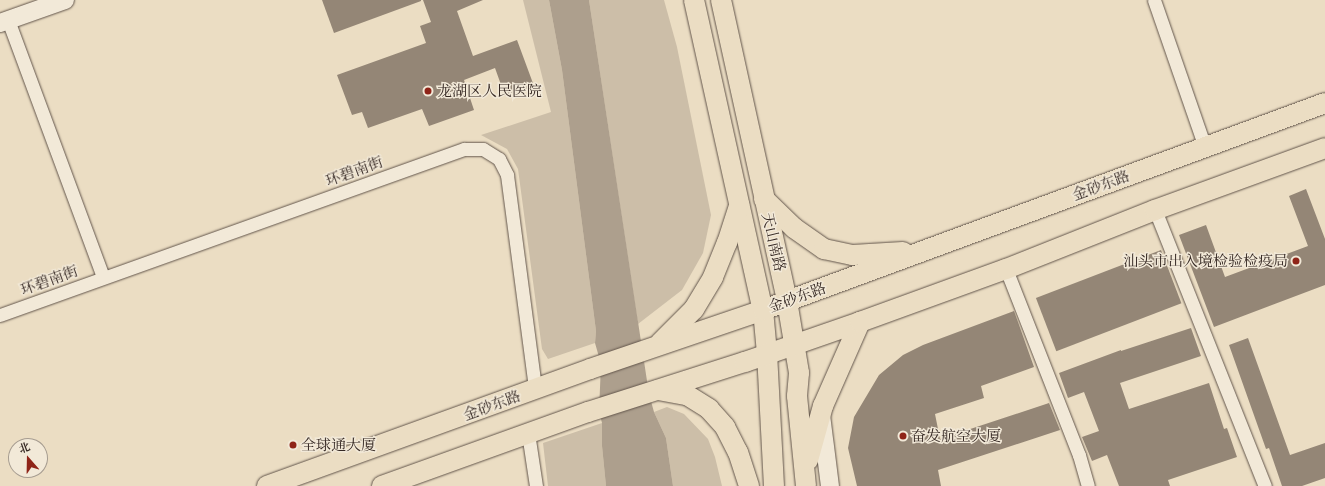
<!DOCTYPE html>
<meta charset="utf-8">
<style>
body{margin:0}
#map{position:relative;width:1325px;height:486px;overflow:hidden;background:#ebddc3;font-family:"EB Garamond","Noto Serif SC",serif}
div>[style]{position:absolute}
.green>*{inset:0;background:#ccbea8}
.water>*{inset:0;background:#ad9f8d}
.building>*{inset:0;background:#948676;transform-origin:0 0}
.roads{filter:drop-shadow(0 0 1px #62554b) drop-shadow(0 0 1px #62554b)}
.street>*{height:13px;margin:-6.5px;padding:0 6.5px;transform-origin:6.5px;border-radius:6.5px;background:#f2e9d8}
.secondary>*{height:18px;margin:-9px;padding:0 9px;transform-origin:9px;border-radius:9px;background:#f2e9d8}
.primary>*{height:20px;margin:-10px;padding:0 10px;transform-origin:10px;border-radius:10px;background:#ebddc3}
.dots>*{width:11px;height:11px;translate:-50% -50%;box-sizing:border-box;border:2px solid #f2e9d8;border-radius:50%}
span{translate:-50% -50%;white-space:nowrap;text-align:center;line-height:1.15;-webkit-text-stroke:3px #f2e9d8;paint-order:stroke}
.poi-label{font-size:15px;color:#352823}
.left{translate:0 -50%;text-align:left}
.right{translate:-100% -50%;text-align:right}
.street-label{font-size:15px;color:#352823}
.north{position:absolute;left:8px;top:438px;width:40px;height:40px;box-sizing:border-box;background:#f2e9d8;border:1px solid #a69c90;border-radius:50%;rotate:340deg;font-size:11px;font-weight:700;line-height:16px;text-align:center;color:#352823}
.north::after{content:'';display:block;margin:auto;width:14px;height:18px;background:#8f2418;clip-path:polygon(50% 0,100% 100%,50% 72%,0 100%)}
</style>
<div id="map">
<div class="green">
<div style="clip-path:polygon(523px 0,549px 0,562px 70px,596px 331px,595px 343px,548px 359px,542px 349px,518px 169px,507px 149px,481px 135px,551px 112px)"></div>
<div style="clip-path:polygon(589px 0,664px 0,677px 47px,711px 215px,703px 253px,682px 290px,638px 324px)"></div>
<div style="clip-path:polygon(667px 407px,684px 414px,708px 439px,715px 457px,722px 486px,673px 486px,666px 438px,654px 412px)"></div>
<div style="clip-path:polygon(602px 423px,602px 446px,606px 486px,548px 486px,543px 443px)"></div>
</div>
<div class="water">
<div style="clip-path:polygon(549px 0,589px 0,649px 394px,654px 412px,666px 438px,673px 486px,606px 486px,602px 446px,602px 423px,599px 411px,601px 364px,595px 343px,596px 331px,562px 70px)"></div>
</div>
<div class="building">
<div style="clip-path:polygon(322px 0,421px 0,421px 1px,334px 33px)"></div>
<div style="clip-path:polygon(423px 0,483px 0,457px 11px,473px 56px,517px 40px,534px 86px,505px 96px,495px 68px,464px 80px,474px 110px,429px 126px,422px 109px,368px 128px,362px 112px,352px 115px,337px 75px,426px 43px,420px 26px,431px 22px)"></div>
<div style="clip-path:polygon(1306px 189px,1325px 239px,1325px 285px,1214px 327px,1179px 235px,1206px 225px,1225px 277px,1308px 246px,1289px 196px)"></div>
<div style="left:1161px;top:250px;width:57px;height:134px;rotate:69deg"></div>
<div style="clip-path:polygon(1014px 311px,1034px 367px,981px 386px,984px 398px,935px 414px,940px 439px,1049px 403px,1060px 430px,938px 470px,941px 486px,857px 486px,848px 448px,854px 417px,879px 375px,903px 355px,923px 345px)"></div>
<div style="clip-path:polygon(1191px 328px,1201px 356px,1120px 383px,1129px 409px,1209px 383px,1224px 429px,1227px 428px,1237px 457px,1168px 480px,1170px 486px,1119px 486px,1107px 455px,1092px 461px,1082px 437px,1099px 431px,1084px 392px,1068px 398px,1059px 373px,1121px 350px,1121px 351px)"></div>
<div style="clip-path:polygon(1248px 338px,1290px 455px,1325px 443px,1325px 478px,1302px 486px,1282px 486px,1269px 448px,1266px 449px,1229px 345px)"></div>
</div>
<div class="roads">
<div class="street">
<div style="left:1154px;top:0;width:156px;rotate:70.9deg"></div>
<div style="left:8px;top:20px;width:274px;rotate:69.7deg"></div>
<div style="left:1155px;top:210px;width:297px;rotate:68.3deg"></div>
<div style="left:1006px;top:269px;width:200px;rotate:68.6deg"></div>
<div style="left:1079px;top:455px;width:32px;rotate:74deg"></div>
<div style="left:0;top:315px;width:493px;rotate:-19.7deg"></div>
<div style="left:464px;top:149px;width:19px"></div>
<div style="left:483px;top:149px;width:19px;rotate:32deg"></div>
<div style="left:499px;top:159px;width:18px;rotate:63deg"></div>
<div style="left:507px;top:175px;width:216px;rotate:82.5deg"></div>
<div style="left:528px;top:433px;width:54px;rotate:81.4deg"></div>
</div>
<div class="secondary">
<div style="left:0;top:23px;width:69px;rotate:-19.5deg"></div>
<div style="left:821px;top:415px;width:72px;rotate:82.8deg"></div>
</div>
<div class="primary">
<div style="left:694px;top:0;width:318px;rotate:77.5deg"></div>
<div style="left:763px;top:310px;width:43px;rotate:84.7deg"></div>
<div style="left:767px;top:353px;width:133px;rotate:87deg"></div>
<div style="left:721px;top:0;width:308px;rotate:77.6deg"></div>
<div style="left:787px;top:301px;width:73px;rotate:80.5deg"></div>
<div style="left:799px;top:373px;width:23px;rotate:95deg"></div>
<div style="left:797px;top:396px;width:90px;rotate:84.3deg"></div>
<div style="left:764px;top:199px;width:42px;rotate:44deg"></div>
<div style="left:794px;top:228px;width:37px;rotate:35deg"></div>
<div style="left:824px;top:249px;width:30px;rotate:12deg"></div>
<div style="left:853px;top:255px;width:50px;rotate:-3.4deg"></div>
<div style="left:660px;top:343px;width:48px;rotate:-45deg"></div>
<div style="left:694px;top:309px;width:37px;rotate:-59deg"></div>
<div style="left:713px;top:277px;width:37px;rotate:-68deg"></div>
<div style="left:727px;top:243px;width:40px;rotate:-72deg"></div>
<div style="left:658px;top:390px;width:29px;rotate:10deg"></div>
<div style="left:687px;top:395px;width:26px;rotate:32deg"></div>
<div style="left:709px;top:409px;width:24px;rotate:48deg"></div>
<div style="left:725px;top:427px;width:28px;rotate:63deg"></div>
<div style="left:738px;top:452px;width:36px;rotate:72deg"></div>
<div style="left:808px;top:460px;width:56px;rotate:-74.5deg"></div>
<div style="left:823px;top:406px;width:92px;rotate:-66.2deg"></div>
<div style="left:267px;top:486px;width:344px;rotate:-19.9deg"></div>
<div style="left:590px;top:369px;width:183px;rotate:-18.8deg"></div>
<div style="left:763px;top:310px;width:599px;rotate:-20.22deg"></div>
<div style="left:382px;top:486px;width:219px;rotate:-19.8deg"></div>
<div style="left:588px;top:412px;width:165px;rotate:-17.7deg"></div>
<div style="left:745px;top:362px;width:122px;rotate:-19.2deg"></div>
<div style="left:860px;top:322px;width:155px;rotate:-20deg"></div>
<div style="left:1006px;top:269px;width:160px;rotate:-21.6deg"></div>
<div style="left:1155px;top:210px;width:181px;rotate:-20deg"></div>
</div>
</div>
<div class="dots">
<div style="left:428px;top:91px;background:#8f2418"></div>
<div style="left:1296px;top:261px;background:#8f2418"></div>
<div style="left:903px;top:436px;background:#8f2418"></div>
<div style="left:293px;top:445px;background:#8f2418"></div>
</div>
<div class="poi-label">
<span class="left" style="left:437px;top:91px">龙湖区人民医院</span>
<span class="right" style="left:1288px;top:261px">汕头市出入境检验检疫局</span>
<span class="left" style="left:911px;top:436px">奋发航空大厦</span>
<span class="left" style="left:301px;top:445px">全球通大厦</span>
</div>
<div class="street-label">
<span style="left:354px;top:171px;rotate:-20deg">环碧南街</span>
<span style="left:1101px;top:185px;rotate:-20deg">金砂东路</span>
<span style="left:774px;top:242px;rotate:77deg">天山南路</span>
<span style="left:49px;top:280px;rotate:-20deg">环碧南街</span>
<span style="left:797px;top:297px;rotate:-20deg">金砂东路</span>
<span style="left:492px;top:405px;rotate:-20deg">金砂东路</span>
</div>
<div class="north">北</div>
</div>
